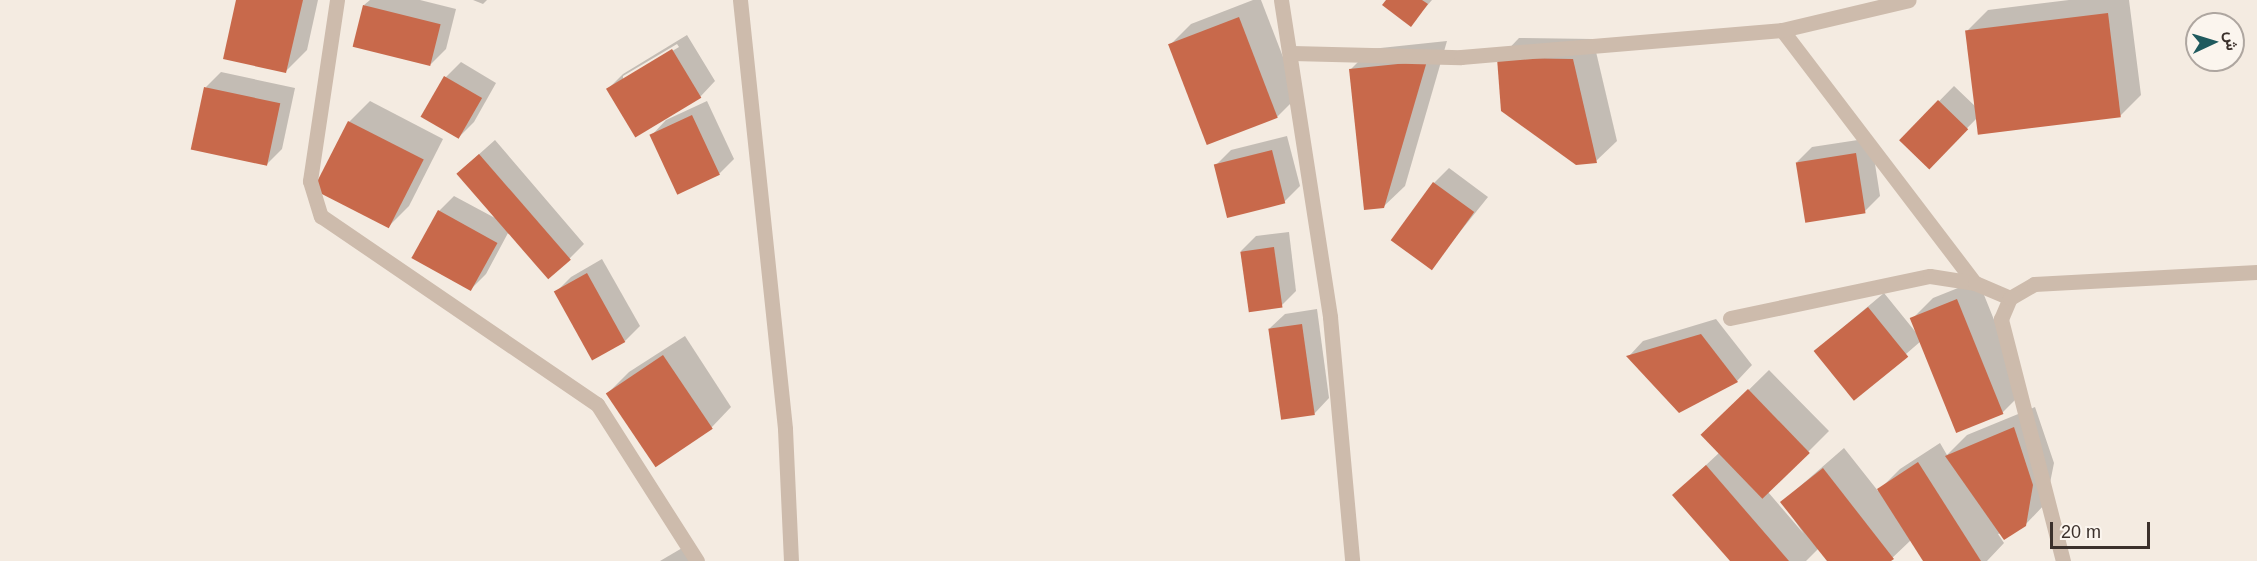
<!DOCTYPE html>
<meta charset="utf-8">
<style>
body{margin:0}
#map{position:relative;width:2257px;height:561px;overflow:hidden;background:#f4ebe1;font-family:Arial,Vazirmatn,sans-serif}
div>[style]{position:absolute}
.shadow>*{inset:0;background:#0003}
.building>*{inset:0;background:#c8694b;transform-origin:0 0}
.minor>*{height:15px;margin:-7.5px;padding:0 7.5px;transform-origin:7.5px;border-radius:7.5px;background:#cdbbac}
span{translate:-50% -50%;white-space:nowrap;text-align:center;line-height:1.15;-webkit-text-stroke:6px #fbf5ee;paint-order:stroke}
.north{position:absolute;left:2185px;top:12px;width:60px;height:60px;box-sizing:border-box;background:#fbf5ee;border:2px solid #aea6a0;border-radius:50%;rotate:86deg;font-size:16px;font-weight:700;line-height:24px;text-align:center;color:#3b302b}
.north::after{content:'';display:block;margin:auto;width:21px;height:27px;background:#1f5a5e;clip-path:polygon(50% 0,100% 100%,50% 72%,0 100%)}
.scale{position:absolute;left:2050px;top:522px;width:100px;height:27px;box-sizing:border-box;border:3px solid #3b302b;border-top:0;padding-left:8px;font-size:18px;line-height:21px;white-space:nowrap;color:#3b302b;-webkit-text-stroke:4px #fbf5ee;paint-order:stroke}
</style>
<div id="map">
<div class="shadow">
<div style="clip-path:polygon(238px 0,318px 0,307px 50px,286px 71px)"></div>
<div style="clip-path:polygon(370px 0,420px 0,456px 9px,446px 49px,431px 64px,364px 5px)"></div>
<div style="clip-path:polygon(473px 0,487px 0,483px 4px)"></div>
<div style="clip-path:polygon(1253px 0,1261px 0,1298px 96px,1277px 117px,1170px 45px,1191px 24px)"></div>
<div style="clip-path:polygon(1388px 0,1432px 0,1410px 25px)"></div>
<div style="clip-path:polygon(2069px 0,2129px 0,2141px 95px,2120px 116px,1978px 117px,1929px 167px,1901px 140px,1954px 86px,1977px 108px,1967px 31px,1988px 10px)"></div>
<div style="clip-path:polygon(evenodd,687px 35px,715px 81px,700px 97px,608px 89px,623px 74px,687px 35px,677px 44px,679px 47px,623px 80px,623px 76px,677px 44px)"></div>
<div style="clip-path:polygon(1519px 38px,1593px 39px,1617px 141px,1596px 161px,1499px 59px)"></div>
<div style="clip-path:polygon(1447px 41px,1405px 186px,1383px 207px,1350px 70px,1371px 49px)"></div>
<div style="clip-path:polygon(461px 62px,496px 83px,474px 122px,459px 137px,446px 77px)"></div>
<div style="clip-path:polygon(221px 72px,295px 88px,282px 149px,266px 165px,206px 87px)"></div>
<div style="clip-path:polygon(370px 101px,443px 139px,409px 206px,388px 227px,349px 122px)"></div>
<div style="clip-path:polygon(707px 101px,734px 159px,719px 174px,651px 136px,666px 120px)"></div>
<div style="clip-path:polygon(1287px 136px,1300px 186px,1285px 201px,1228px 215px,1216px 165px,1231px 150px)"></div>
<div style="clip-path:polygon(1871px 138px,1880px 196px,1864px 212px,1797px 162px,1812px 147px)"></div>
<div style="clip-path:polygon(495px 140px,584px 244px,569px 259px,508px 233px,486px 274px,471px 289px,439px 211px,454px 196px,495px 218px,458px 173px)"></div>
<div style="clip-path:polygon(1449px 168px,1488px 197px,1430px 269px,1434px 183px)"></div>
<div style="clip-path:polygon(1289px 232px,1296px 291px,1281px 306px,1241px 251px,1256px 236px)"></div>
<div style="clip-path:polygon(602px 259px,640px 326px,625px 341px,556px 292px,571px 277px)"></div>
<div style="clip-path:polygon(1978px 280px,2023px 392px,2002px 413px,1921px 341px,1854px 399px,1815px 351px,1884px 293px,1918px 335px,1912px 319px,1933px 298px)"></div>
<div style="clip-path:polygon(1317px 309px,1329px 398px,1314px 414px,1269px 329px,1285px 314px)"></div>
<div style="clip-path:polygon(1716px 319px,1752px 365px,1737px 381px,1679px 411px,1629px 356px,1643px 341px)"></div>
<div style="clip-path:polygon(685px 336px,731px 407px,711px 428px,608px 393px,629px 372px)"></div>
<div style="clip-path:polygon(1769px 370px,1829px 431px,1768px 492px,1804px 534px,1782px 502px,1844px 448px,1878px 491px,1900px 469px,1940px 443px,1947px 455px,1967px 435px,2035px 407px,2054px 463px,2046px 503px,2025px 525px,1998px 534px,2004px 543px,1987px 561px,1925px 561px,1911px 540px,1889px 561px,1829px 561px,1819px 548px,1806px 561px,1732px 561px,1674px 495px,1720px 452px,1703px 435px)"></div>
<div style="clip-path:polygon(689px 544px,699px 561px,660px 561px)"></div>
</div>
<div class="building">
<div style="clip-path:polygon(236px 0,303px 0,286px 73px,223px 59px)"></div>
<div style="clip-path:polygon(1386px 0,1422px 0,1428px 4px,1411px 27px,1382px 5px)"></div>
<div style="left:363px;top:5px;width:80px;height:43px;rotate:14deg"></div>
<div style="left:2108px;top:13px;width:105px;height:144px;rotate:83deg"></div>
<div style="left:1239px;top:17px;width:108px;height:76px;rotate:69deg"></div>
<div style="left:672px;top:49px;width:57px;height:77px;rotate:59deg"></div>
<div style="clip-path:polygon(1497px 58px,1573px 59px,1597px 163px,1576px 165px,1501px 111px)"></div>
<div style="clip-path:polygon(1427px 61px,1384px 208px,1364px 210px,1349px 69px)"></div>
<div style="left:444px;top:76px;width:44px;height:47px;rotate:30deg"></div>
<div style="left:204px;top:87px;width:78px;height:64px;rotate:12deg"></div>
<div style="left:1938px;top:100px;width:42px;height:56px;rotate:44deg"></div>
<div style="left:692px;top:115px;width:66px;height:47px;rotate:65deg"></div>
<div style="left:348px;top:121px;width:85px;height:77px;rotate:27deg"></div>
<div style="left:1272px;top:150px;width:55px;height:60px;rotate:76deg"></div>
<div style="left:1856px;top:153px;width:61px;height:61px;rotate:81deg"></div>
<div style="left:479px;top:154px;width:140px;height:30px;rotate:49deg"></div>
<div style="left:1433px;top:182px;width:51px;height:72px;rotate:36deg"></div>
<div style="left:438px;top:210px;width:68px;height:55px;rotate:29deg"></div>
<div style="left:1274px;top:247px;width:61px;height:34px;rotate:82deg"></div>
<div style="left:587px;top:273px;width:79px;height:38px;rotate:61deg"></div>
<div style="left:1957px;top:299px;width:124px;height:51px;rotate:68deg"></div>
<div style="left:1868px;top:307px;width:64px;height:70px;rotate:51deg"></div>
<div style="left:1302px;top:324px;width:92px;height:34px;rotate:82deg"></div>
<div style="clip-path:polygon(1701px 334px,1738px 382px,1679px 413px,1626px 356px)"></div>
<div style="left:663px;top:355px;width:89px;height:69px;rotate:56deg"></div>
<div style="left:1748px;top:389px;width:89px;height:66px;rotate:46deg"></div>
<div style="clip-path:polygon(2014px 427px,2033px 485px,2026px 526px,2004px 540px,1945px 456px)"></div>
<div style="clip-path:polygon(1918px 462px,1981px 561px,1923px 561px,1877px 489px)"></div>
<div style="clip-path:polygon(1706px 465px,1789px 561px,1730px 561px,1672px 495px)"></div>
<div style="clip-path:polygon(1823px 468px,1894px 559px,1891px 561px,1827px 561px,1780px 502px)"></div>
</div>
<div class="minor">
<div style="left:337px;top:0;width:183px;rotate:98.5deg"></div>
<div style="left:310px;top:181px;width:37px;rotate:73deg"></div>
<div style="left:321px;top:216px;width:334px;rotate:34.3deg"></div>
<div style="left:597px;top:404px;width:186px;rotate:57.5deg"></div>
<div style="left:740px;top:0;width:431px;rotate:84deg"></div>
<div style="left:785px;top:429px;width:132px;rotate:87.4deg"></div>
<div style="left:1281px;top:0;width:321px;rotate:81.2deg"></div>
<div style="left:1330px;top:317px;width:245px;rotate:84.8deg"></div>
<div style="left:1782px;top:30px;width:318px;rotate:52.7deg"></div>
<div style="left:1292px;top:53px;width:169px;rotate:1.4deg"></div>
<div style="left:1461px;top:57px;width:322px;rotate:-4.8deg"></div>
<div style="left:1782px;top:30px;width:130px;rotate:-13.3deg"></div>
<div style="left:1730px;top:318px;width:204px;rotate:-11.9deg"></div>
<div style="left:1930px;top:276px;width:46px;rotate:8.8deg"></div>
<div style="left:1975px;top:283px;width:38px;rotate:23deg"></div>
<div style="left:2063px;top:561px;width:250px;rotate:-104.4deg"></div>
<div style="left:2001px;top:319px;width:23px;rotate:-67deg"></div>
<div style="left:2010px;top:298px;width:28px;rotate:-30deg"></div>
<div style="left:2034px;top:284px;width:223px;rotate:-3.1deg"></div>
</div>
<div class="north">ش</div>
<div class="scale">20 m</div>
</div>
